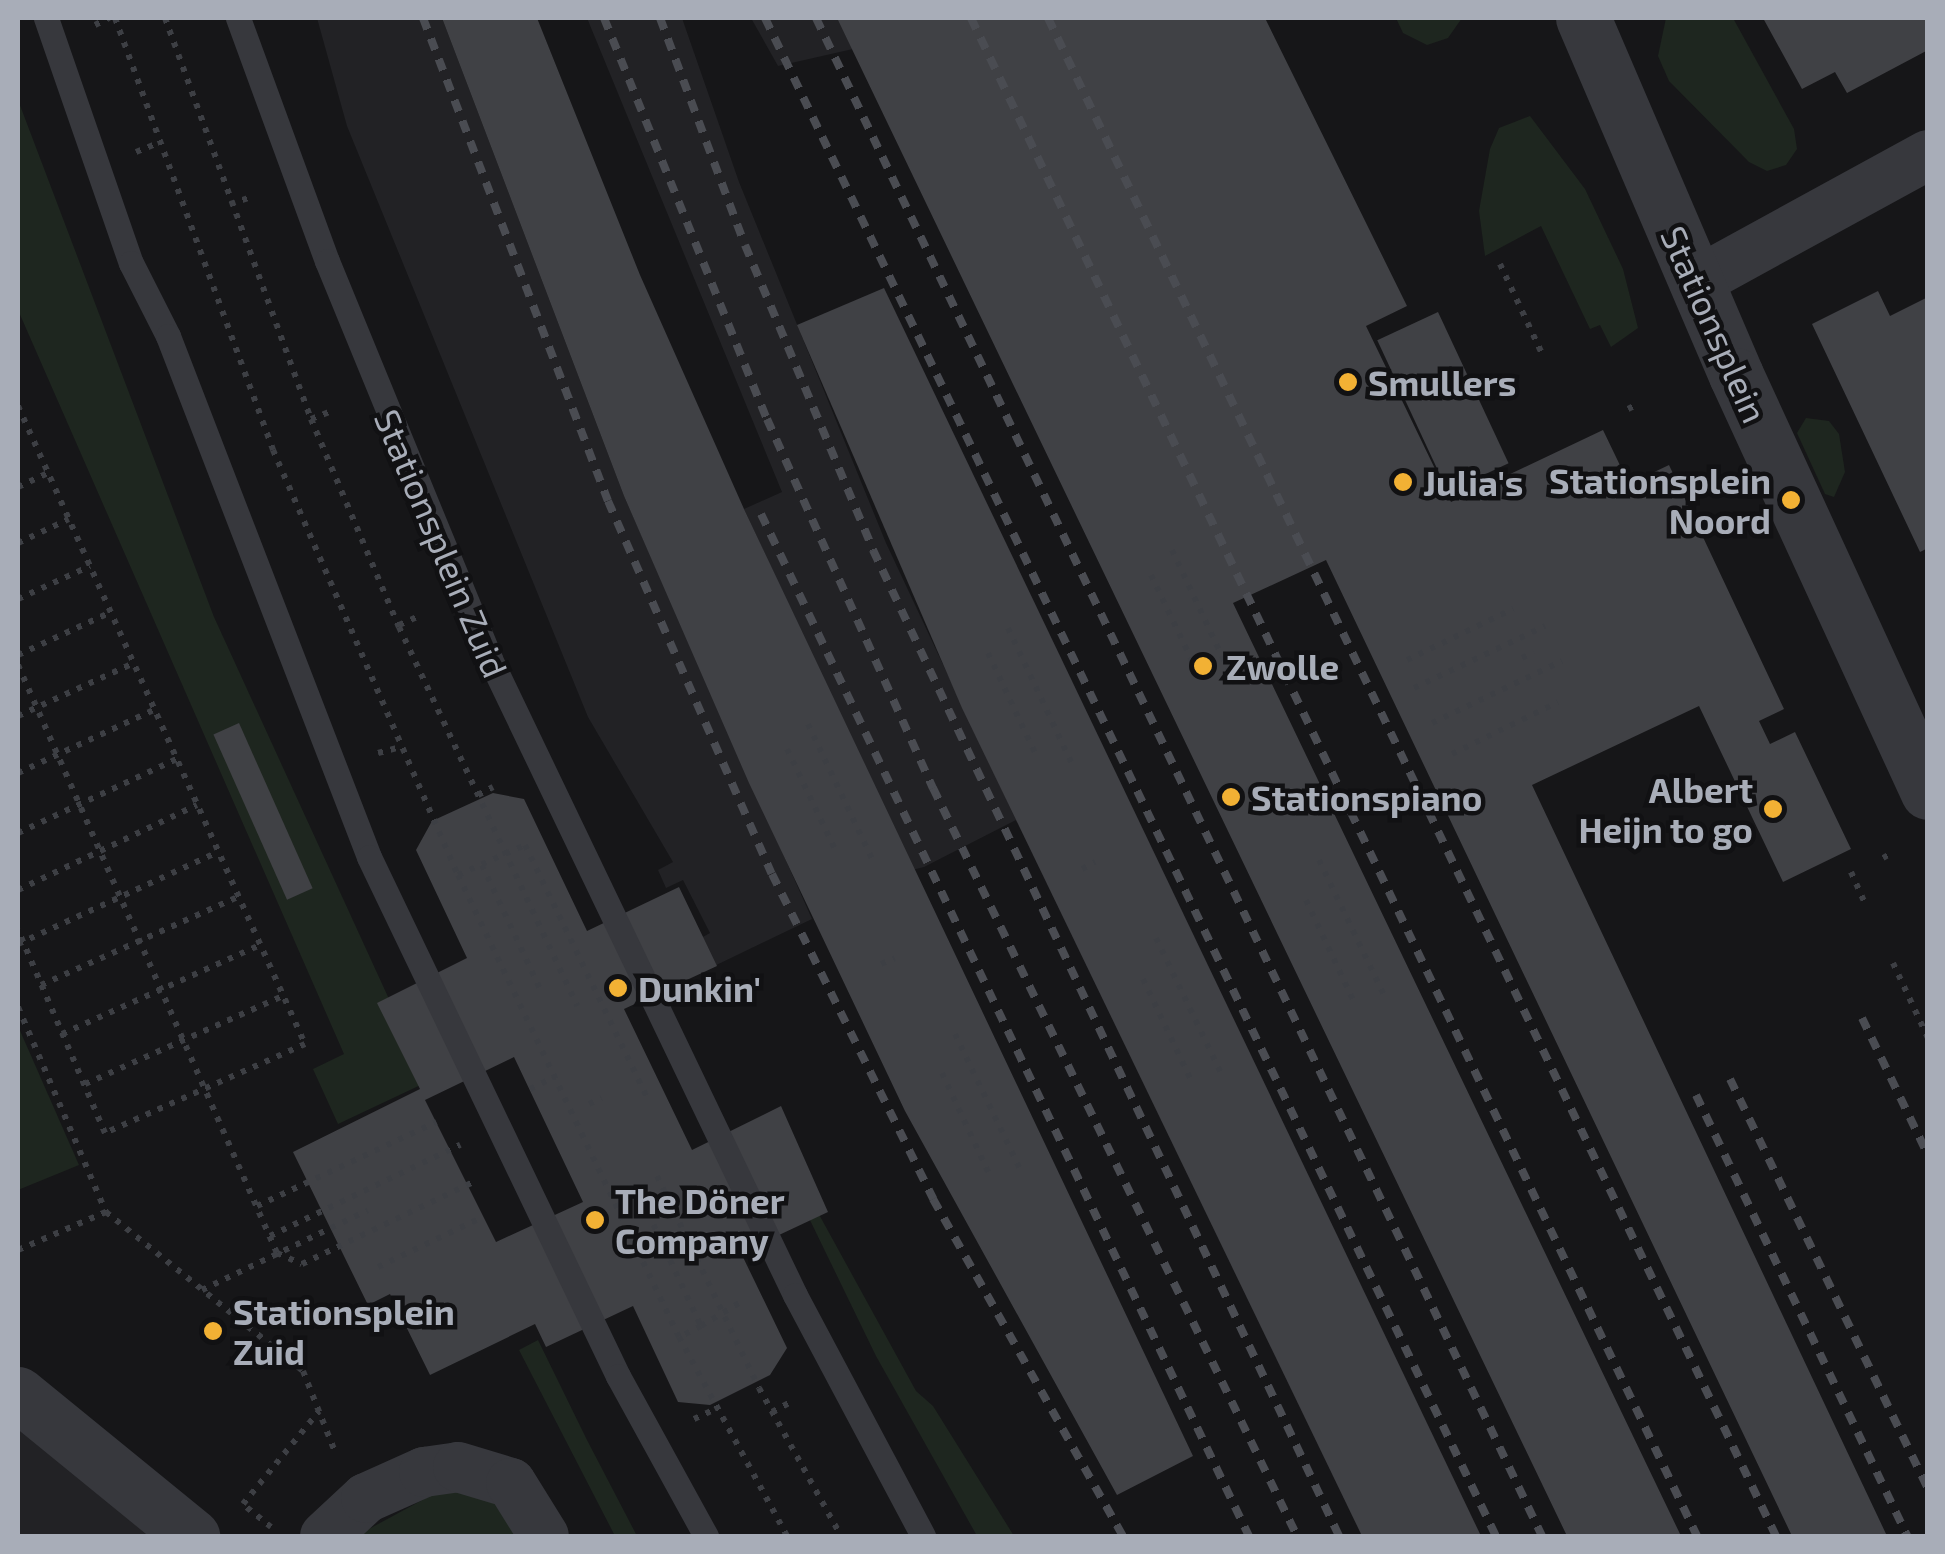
<!DOCTYPE html>
<meta charset="utf-8">
<style>
body{margin:0}
#map{position:relative;width:1945px;height:1554px;overflow:hidden;background:#161618;font-family:"Exo 2",sans-serif}
div>[style]{position:absolute}
.built>*{inset:0;background:#222225}
.green>*{inset:0;background:#1e261f}
.building>*{inset:0;background:#404145;transform-origin:0 0}
.path>*{height:6px;margin-top:-3px;transform-origin:0;background:repeating-linear-gradient(90deg,#3d3f44 0 5px,transparent 0 13px)}
.service>*{height:25px;margin:-12.5px;padding:0 12.5px;transform-origin:12.5px;border-radius:12.5px;background:#37383d}
.minor>*{height:50px;margin:-25px;padding:0 25px;transform-origin:25px;border-radius:25px;background:#37383d}
.tertiary>*{height:55px;margin:-27.5px;padding:0 27.5px;transform-origin:27.5px;border-radius:27.5px;background:#37383d}
.rail>*{height:8px;margin-top:-4px;transform-origin:0;background:repeating-linear-gradient(90deg,#4a4c52 0 12px,transparent 0 22px)}
.dots>*{width:28px;height:28px;translate:-50% -50%;box-sizing:border-box;border:5px solid #111113;border-radius:50%}
span{translate:-50% -50%;white-space:nowrap;text-align:center;line-height:1.15;-webkit-text-stroke:9px #111113;paint-order:stroke}
.street-label{font-size:35px;color:#a8adb8}
.poi-label{font-size:35px;color:#a8adb8;font-weight:700}
.left{translate:0 -50%;text-align:left}
.right{translate:-100% -50%;text-align:right}
.frame{position:absolute;inset:0;border:20px solid #a8adb8;pointer-events:none}
</style>
<div id="map">
<div class="built">
<div style="clip-path:polygon(317px 18px,442px 18px,624px 496px,812px 919px,704px 971px,690px 944px,710px 933px,683px 880px,666px 888px,658px 870px,673px 862px,588px 717px,347px 126px)"></div>
<div style="clip-path:polygon(587px 18px,682px 18px,739px 182px,886px 543px,1016px 820px,924px 867px,912px 870px,744px 509px,782px 492px)"></div>
<div style="clip-path:polygon(751px 18px,837px 18px,853px 49px,778px 66px)"></div>
<div style="clip-path:polygon(18px 1427px,152px 1536px,18px 1536px)"></div>
</div>
<div class="green">
<div style="clip-path:polygon(1396px 18px,1462px 18px,1448px 38px,1427px 45px,1403px 33px)"></div>
<div style="clip-path:polygon(1666px 18px,1733px 18px,1794px 129px,1797px 149px,1786px 165px,1767px 171px,1749px 162px,1669px 81px,1658px 56px)"></div>
<div style="clip-path:polygon(18px 100px,214px 617px,427px 1082px,338px 1124px,313px 1069px,344px 1054px,18px 310px)"></div>
<div style="clip-path:polygon(1530px 116px,1585px 189px,1623px 269px,1638px 328px,1611px 347px,1600px 325px,1590px 329px,1541px 226px,1485px 256px,1479px 211px,1490px 149px,1499px 128px)"></div>
<div style="clip-path:polygon(1806px 418px,1829px 421px,1839px 434px,1845px 472px,1834px 497px,1825px 494px,1797px 433px)"></div>
<div style="clip-path:polygon(18px 1026px,79px 1165px,18px 1190px)"></div>
<div style="clip-path:polygon(816px 1209px,916px 1391px,933px 1406px,1014px 1536px,977px 1536px,876px 1356px,807px 1214px)"></div>
<div style="clip-path:polygon(538px 1340px,587px 1440px,637px 1536px,615px 1536px,519px 1350px)"></div>
<div style="clip-path:polygon(439px 1491px,485px 1494px,526px 1536px,356px 1536px)"></div>
</div>
<div class="building">
<div style="clip-path:polygon(442px 18px,537px 18px,640px 275px,744px 509px,1193px 1456px,1117px 1495px,905px 1111px,749px 783px,624px 496px)"></div>
<div style="clip-path:polygon(837px 18px,1265px 18px,1407px 306px,1366px 326px,1451px 502px,1603px 430px,1629px 484px,1669px 465px,1784px 709px,1759px 721px,1770px 744px,1795px 732px,1851px 849px,1783px 882px,1699px 706px,1532px 785px,1887px 1536px,1792px 1536px,1326px 560px,1233px 603px,1681px 1536px,1567px 1536px)"></div>
<div style="clip-path:polygon(1763px 18px,1928px 18px,1928px 50px,1847px 93px,1835px 72px,1802px 89px)"></div>
<div style="clip-path:polygon(884px 288px,1481px 1536px,1362px 1536px,962px 708px,797px 325px)"></div>
<div style="clip-path:polygon(1878px 291px,1890px 316px,1928px 297px,1928px 548px,1920px 552px,1812px 324px)"></div>
<div style="left:1438px;top:312px;width:167px;height:67px;rotate:65deg"></div>
<div style="left:239px;top:723px;width:181px;height:28px;rotate:66deg"></div>
<div style="clip-path:polygon(evenodd,493px 793px,524px 799px,587px 931px,679px 887px,717px 966px,624px 1009px,692px 1150px,781px 1106px,828px 1212px,741px 1253px,787px 1348px,770px 1375px,710px 1405px,678px 1402px,633px 1306px,546px 1347px,535px 1324px,430px 1375px,390px 1294px,368px 1305px,293px 1152px,420px 1089px,377px 1003px,467px 958px,416px 850px,432px 821px,493px 793px,514px 1057px,583px 1202px,496px 1242px,425px 1100px,514px 1057px)"></div>
</div>
<div class="path">
<div style="left:115px;top:18px;width:460px;rotate:69.9deg"></div>
<div style="left:273px;top:450px;width:464px;rotate:66.5deg"></div>
<div style="left:458px;top:875px;width:73px;rotate:-24.1deg"></div>
<div style="left:525px;top:845px;width:283px;rotate:64.2deg"></div>
<div style="left:165px;top:18px;width:427px;rotate:70deg"></div>
<div style="left:311px;top:419px;width:226px;rotate:67.1deg"></div>
<div style="left:399px;top:627px;width:419px;rotate:64.8deg"></div>
<div style="left:95px;top:25px;width:16px;rotate:-27deg"></div>
<div style="left:136px;top:152px;width:24px;rotate:-22deg"></div>
<div style="left:230px;top:204px;width:23px;rotate:-18deg"></div>
<div style="left:1500px;top:264px;width:102px;rotate:64.9deg"></div>
<div style="left:18px;top:406px;width:700px;rotate:65.78deg"></div>
<div style="left:305px;top:1044px;width:219px;rotate:156deg"></div>
<div style="left:105px;top:1133px;width:221px;rotate:-113.2deg"></div>
<div style="left:1628px;top:409px;width:11px;rotate:-27deg"></div>
<div style="left:311px;top:419px;width:22px;rotate:-21deg"></div>
<div style="left:18px;top:487px;width:33px;rotate:-25deg"></div>
<div style="left:18px;top:543px;width:56px;rotate:-25.2deg"></div>
<div style="left:1172px;top:550px;width:155px;rotate:64.8deg"></div>
<div style="left:1151px;top:575px;width:111px;rotate:64.4deg"></div>
<div style="left:18px;top:599px;width:79px;rotate:-24.6deg"></div>
<div style="left:399px;top:625px;width:22px;rotate:-24deg"></div>
<div style="left:1008px;top:628px;width:155px;rotate:64.8deg"></div>
<div style="left:988px;top:653px;width:110px;rotate:64.8deg"></div>
<div style="left:18px;top:655px;width:102px;rotate:-24.8deg"></div>
<div style="left:1522px;top:658px;width:13px;rotate:-27deg"></div>
<div style="left:1407px;top:660px;width:118px;rotate:-25.7deg"></div>
<div style="left:18px;top:665px;width:643px;rotate:66.23deg"></div>
<div style="left:277px;top:1253px;width:27px;rotate:24deg"></div>
<div style="left:302px;top:1264px;width:194px;rotate:-25.6deg"></div>
<div style="left:1414px;top:688px;width:145px;rotate:-25.3deg"></div>
<div style="left:18px;top:716px;width:128px;rotate:-24.6deg"></div>
<div style="left:1432px;top:723px;width:144px;rotate:-25.5deg"></div>
<div style="left:808px;top:724px;width:154px;rotate:64.6deg"></div>
<div style="left:787px;top:749px;width:111px;rotate:64.4deg"></div>
<div style="left:378px;top:753px;width:23px;rotate:-15deg"></div>
<div style="left:1452px;top:754px;width:118px;rotate:-26.1deg"></div>
<div style="left:18px;top:773px;width:150px;rotate:-24.9deg"></div>
<div style="left:1246px;top:791px;width:16px;rotate:-30deg"></div>
<div style="left:478px;top:795px;width:17px;rotate:-28deg"></div>
<div style="left:18px;top:833px;width:175px;rotate:-25deg"></div>
<div style="left:1883px;top:858px;width:8px;rotate:-30deg"></div>
<div style="left:1319px;top:860px;width:154px;rotate:64.3deg"></div>
<div style="left:482px;top:865px;width:139px;rotate:64.9deg"></div>
<div style="left:1082px;top:869px;width:15px;rotate:-28deg"></div>
<div style="left:1851px;top:872px;width:36px;rotate:66deg"></div>
<div style="left:458px;top:875px;width:512px;rotate:64.44deg"></div>
<div style="left:18px;top:890px;width:198px;rotate:-25.4deg"></div>
<div style="left:1306px;top:900px;width:110px;rotate:64.8deg"></div>
<div style="left:1156px;top:938px;width:154px;rotate:64.3deg"></div>
<div style="left:18px;top:944px;width:220px;rotate:-24.7deg"></div>
<div style="left:1893px;top:963px;width:83px;rotate:65deg"></div>
<div style="left:881px;top:964px;width:15px;rotate:-23deg"></div>
<div style="left:1143px;top:979px;width:110px;rotate:64.6deg"></div>
<div style="left:41px;top:985px;width:216px;rotate:-24.1deg"></div>
<div style="left:18px;top:1007px;width:223px;rotate:66.8deg"></div>
<div style="left:62px;top:1034px;width:217px;rotate:-24.2deg"></div>
<div style="left:955px;top:1034px;width:154px;rotate:64.3deg"></div>
<div style="left:942px;top:1073px;width:111px;rotate:65deg"></div>
<div style="left:85px;top:1084px;width:217px;rotate:-24deg"></div>
<div style="left:530px;top:1089px;width:28px;rotate:-26deg"></div>
<div style="left:589px;top:1104px;width:14px;rotate:-25deg"></div>
<div style="left:657px;top:1176px;width:235px;rotate:64.3deg"></div>
<div style="left:759px;top:1388px;width:169px;rotate:61deg"></div>
<div style="left:257px;top:1206px;width:198px;rotate:-25.1deg"></div>
<div style="left:648px;top:1213px;width:125px;rotate:64.9deg"></div>
<div style="left:701px;top:1326px;width:50px;rotate:-31.2deg"></div>
<div style="left:270px;top:1236px;width:211px;rotate:-25.6deg"></div>
<div style="left:18px;top:1250px;width:96px;rotate:-23.4deg"></div>
<div style="left:106px;top:1212px;width:253px;rotate:38.9deg"></div>
<div style="left:303px;top:1371px;width:87px;rotate:68.4deg"></div>
<div style="left:378px;top:1267px;width:116px;rotate:-25.5deg"></div>
<div style="left:202px;top:1290px;width:184px;rotate:-25.7deg"></div>
<div style="left:701px;top:1326px;width:25px;rotate:153deg"></div>
<div style="left:679px;top:1337px;width:226px;rotate:61.5deg"></div>
<div style="left:772px;top:1412px;width:24px;rotate:-28deg"></div>
<div style="left:694px;top:1419px;width:26px;rotate:-25deg"></div>
<div style="left:271px;top:1527px;width:36px;rotate:-141deg"></div>
<div style="left:243px;top:1504px;width:120px;rotate:-50.7deg"></div>
</div>
<div class="service">
<div style="left:46px;top:18px;width:259px;rotate:70.9deg"></div>
<div style="left:131px;top:263px;width:82px;rotate:63.1deg"></div>
<div style="left:168px;top:336px;width:558px;rotate:68.9deg"></div>
<div style="left:369px;top:857px;width:576px;rotate:64.37deg"></div>
<div style="left:618px;top:1376px;width:183px;rotate:61.2deg"></div>
<div style="left:238px;top:18px;width:259px;rotate:69.9deg"></div>
<div style="left:327px;top:261px;width:430px;rotate:67.7deg"></div>
<div style="left:490px;top:659px;width:705px;rotate:64.38deg"></div>
<div style="left:795px;top:1295px;width:273px;rotate:62deg"></div>
</div>
<div class="minor">
<div style="left:1696px;top:282px;width:264px;rotate:-28.7deg"></div>
<div style="left:325px;top:1536px;width:56px;rotate:-42.8deg"></div>
<div style="left:366px;top:1498px;width:64px;rotate:-24.1deg"></div>
<div style="left:424px;top:1472px;width:34px;rotate:-8deg"></div>
<div style="left:458px;top:1467px;width:55px;rotate:16.8deg"></div>
<div style="left:511px;top:1483px;width:62px;rotate:58.1deg"></div>
</div>
<div class="tertiary">
<div style="left:1583px;top:18px;width:388px;rotate:66.8deg"></div>
<div style="left:1736px;top:375px;width:459px;rotate:65.3deg"></div>
<div style="left:18px;top:1394px;width:225px;rotate:39.2deg"></div>
</div>
<div class="rail">
<div style="left:423px;top:18px;width:517px;rotate:69.04deg"></div>
<div style="left:608px;top:501px;width:407px;rotate:66.3deg"></div>
<div style="left:772px;top:874px;width:363px;rotate:63.6deg"></div>
<div style="left:933px;top:1199px;width:387px;rotate:60.6deg"></div>
<div style="left:604px;top:18px;width:433px;rotate:67.9deg"></div>
<div style="left:767px;top:419px;width:405px;rotate:65.8deg"></div>
<div style="left:933px;top:788px;width:832px;rotate:64.05deg"></div>
<div style="left:660px;top:18px;width:242px;rotate:69.5deg"></div>
<div style="left:745px;top:245px;width:331px;rotate:67.2deg"></div>
<div style="left:873px;top:550px;width:1091px;rotate:64.7deg"></div>
<div style="left:765px;top:18px;width:1685px;rotate:64.29deg"></div>
<div style="left:816px;top:18px;width:1683px;rotate:64.44deg"></div>
<div style="left:971px;top:18px;width:1683px;rotate:64.44deg"></div>
<div style="left:1048px;top:18px;width:1684px;rotate:64.38deg"></div>
<div style="left:761px;top:514px;width:1133px;rotate:64.48deg"></div>
<div style="left:1862px;top:1018px;width:152px;rotate:64.3deg"></div>
<div style="left:1730px;top:1079px;width:455px;rotate:64.2deg"></div>
<div style="left:1696px;top:1095px;width:489px;rotate:64.4deg"></div>
</div>
<div class="dots">
<div style="left:1348px;top:382px;background:#f2b134"></div>
<div style="left:1403px;top:482px;background:#f2b134"></div>
<div style="left:1791px;top:500px;background:#f2b134"></div>
<div style="left:1203px;top:666px;background:#f2b134"></div>
<div style="left:1231px;top:797px;background:#f2b134"></div>
<div style="left:1773px;top:809px;background:#f2b134"></div>
<div style="left:618px;top:988px;background:#f2b134"></div>
<div style="left:595px;top:1220px;background:#f2b134"></div>
<div style="left:213px;top:1331px;background:#f2b134"></div>
</div>
<div class="street-label">
<span style="left:1715px;top:324px;rotate:66deg">Stationsplein</span>
<span style="left:442px;top:543px;rotate:67deg">Stationsplein Zuid</span>
</div>
<div class="poi-label">
<span class="left" style="left:1368px;top:382px">Smullers</span>
<span class="right" style="left:1771px;top:500px">Stationsplein<br>Noord</span>
<span class="left" style="left:1423px;top:482px">Julia's</span>
<span class="left" style="left:1226px;top:666px">Zwolle</span>
<span class="right" style="left:1753px;top:809px">Albert<br>Heijn to go</span>
<span class="left" style="left:1251px;top:797px">Stationspiano</span>
<span class="left" style="left:638px;top:988px">Dunkin'</span>
<span class="left" style="left:615px;top:1220px">The Döner<br>Company</span>
<span class="left" style="left:233px;top:1331px">Stationsplein<br>Zuid</span>
</div>
<div class="frame"></div>
</div>
